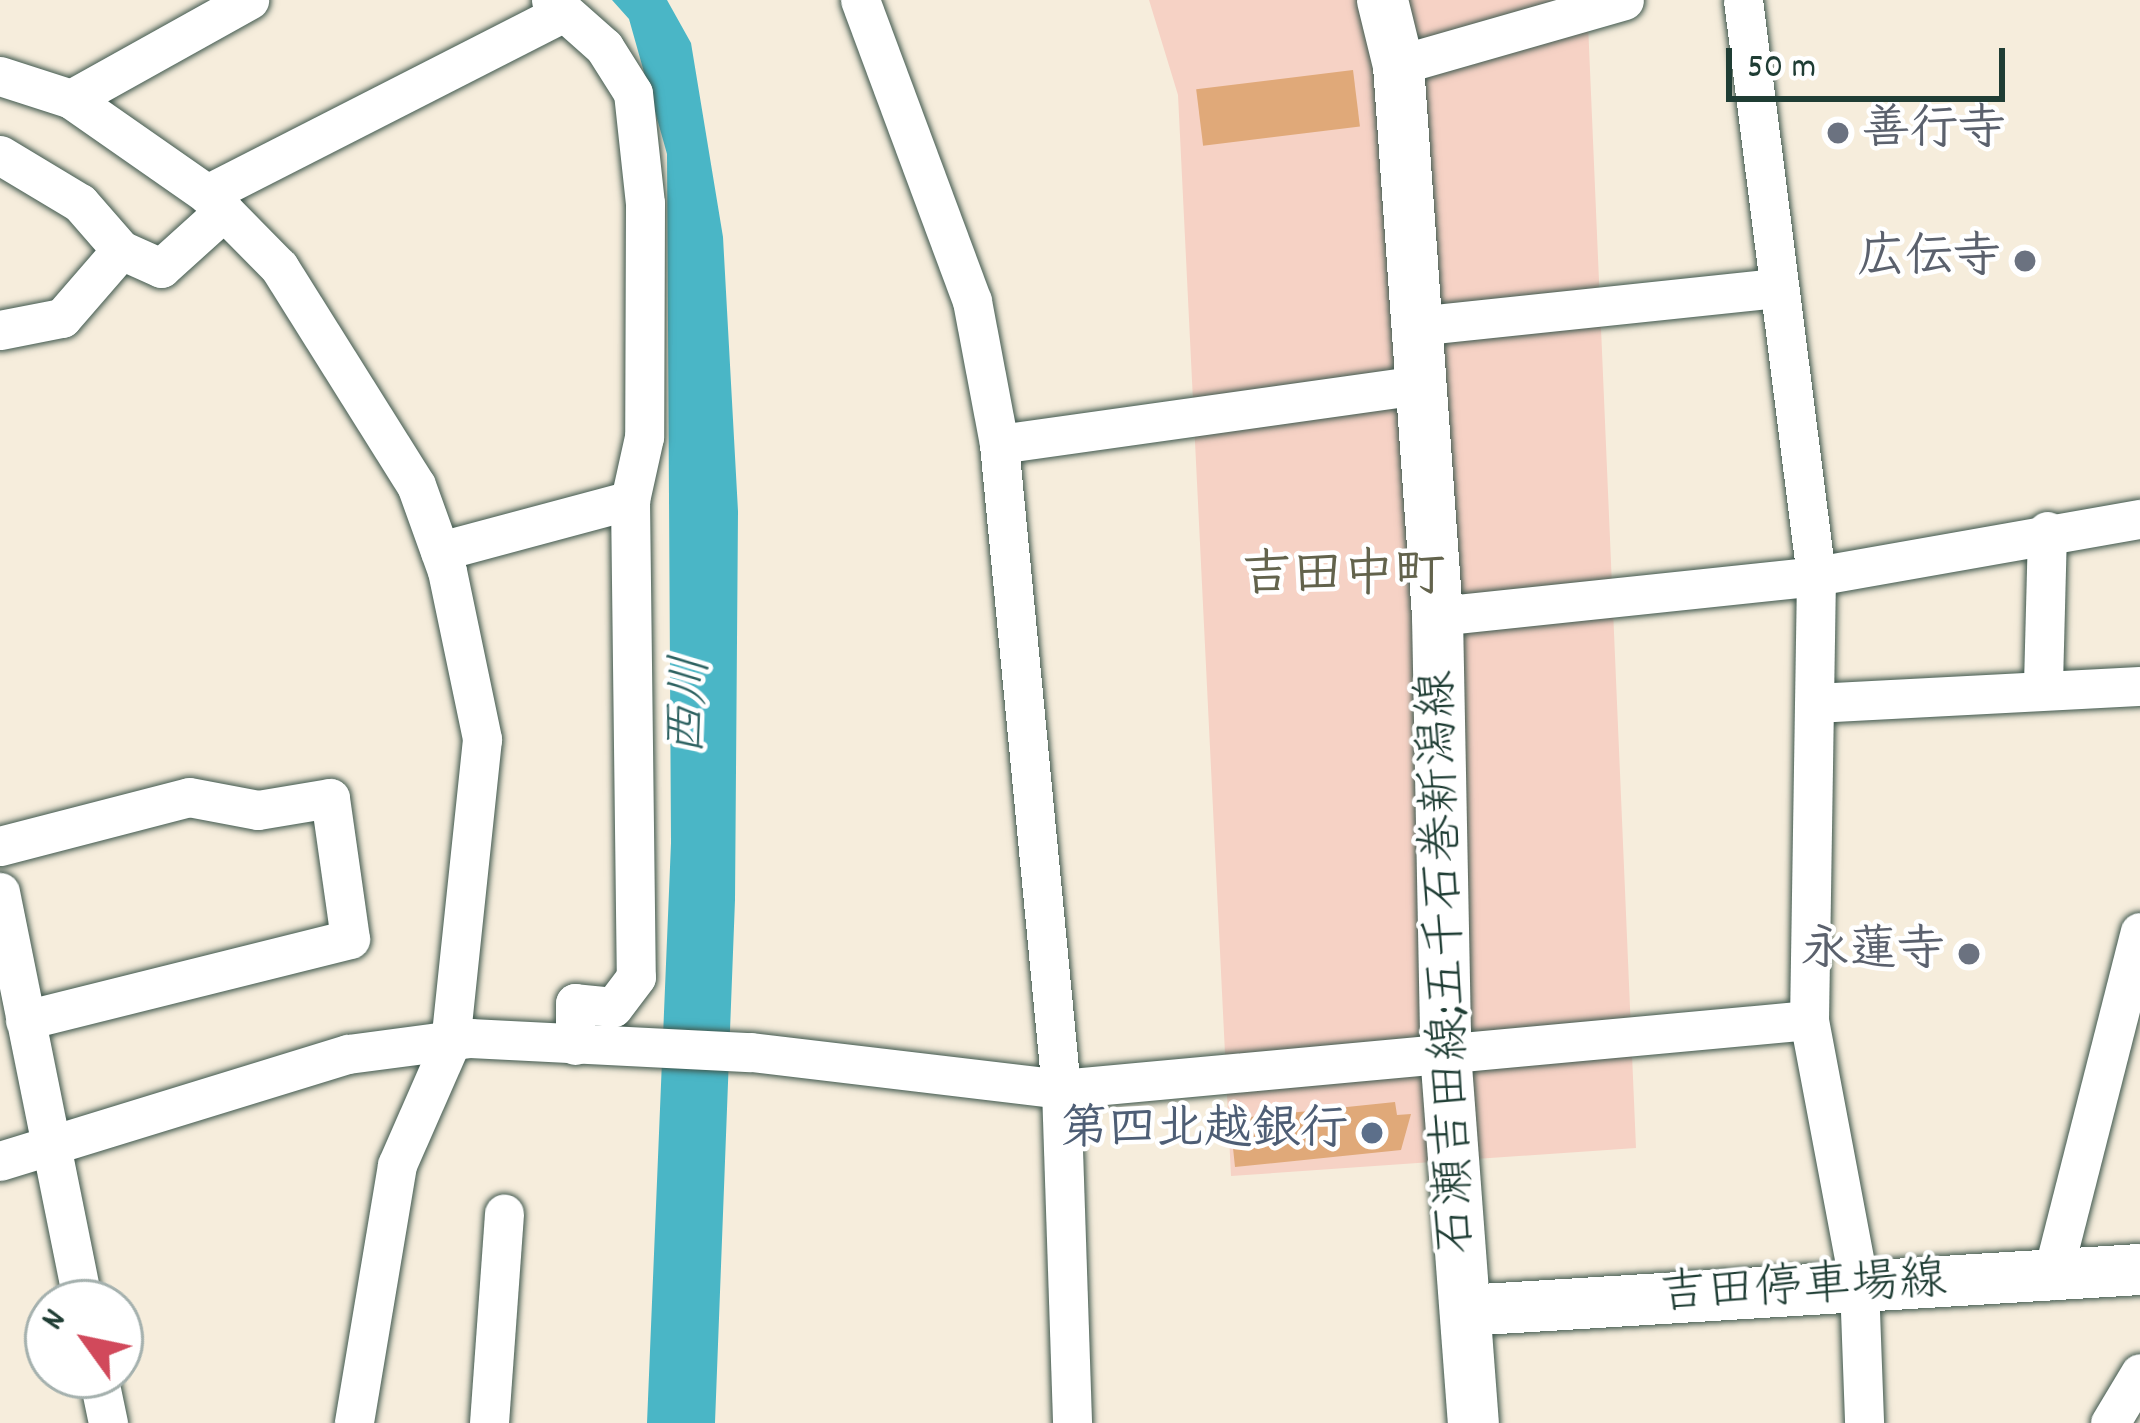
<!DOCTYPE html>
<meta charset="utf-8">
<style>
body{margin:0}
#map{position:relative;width:2140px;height:1423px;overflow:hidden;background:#f6eddc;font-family:Dekko,"Klee One",sans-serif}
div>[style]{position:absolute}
.built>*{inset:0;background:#f6d2c5}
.water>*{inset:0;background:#4ab6c6}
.building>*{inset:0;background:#e0a979;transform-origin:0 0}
.roads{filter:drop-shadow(0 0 3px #3f574d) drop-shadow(0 0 3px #3f574d)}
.minor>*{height:39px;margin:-19.5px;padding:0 19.5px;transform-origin:19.5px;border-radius:19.5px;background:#fff}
.major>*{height:51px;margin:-25.5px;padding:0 25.5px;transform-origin:25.5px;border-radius:25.5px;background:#fff}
.dots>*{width:33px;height:33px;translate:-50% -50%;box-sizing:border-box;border:6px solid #fff;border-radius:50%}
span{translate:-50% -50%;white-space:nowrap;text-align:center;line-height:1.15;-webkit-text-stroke:9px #fff;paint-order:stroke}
.worship-label{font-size:48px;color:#5b616d;font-weight:700}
.left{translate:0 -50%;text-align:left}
.right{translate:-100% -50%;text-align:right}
.street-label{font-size:48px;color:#1f3d34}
.service-label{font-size:48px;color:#4e5e75;font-weight:700}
.neighbourhood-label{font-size:51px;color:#63634c;font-weight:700}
.water-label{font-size:51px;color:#2c6160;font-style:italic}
.north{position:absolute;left:24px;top:1279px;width:120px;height:120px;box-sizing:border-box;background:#fff;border:3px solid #a5b1ae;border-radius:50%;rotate:303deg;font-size:33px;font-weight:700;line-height:48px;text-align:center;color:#1f3d34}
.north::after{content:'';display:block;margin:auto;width:42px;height:54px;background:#d1495b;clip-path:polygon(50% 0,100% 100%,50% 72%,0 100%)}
.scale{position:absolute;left:1726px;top:48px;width:279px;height:54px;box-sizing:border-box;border:6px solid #1f3d34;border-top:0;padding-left:15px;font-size:36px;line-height:42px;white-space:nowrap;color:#1f3d34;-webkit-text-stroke:9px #fff;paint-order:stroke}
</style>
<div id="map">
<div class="built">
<div style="clip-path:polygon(1149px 0,1587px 0,1636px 1148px,1231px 1176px,1178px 95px)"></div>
</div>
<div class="water">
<div style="clip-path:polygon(612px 0,667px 0,691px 43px,723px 237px,738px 511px,735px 900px,715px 1423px,647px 1423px,671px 843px,667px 154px,629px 19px)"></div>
</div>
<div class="building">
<div style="left:1353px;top:70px;width:57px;height:158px;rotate:83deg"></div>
<div style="clip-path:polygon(1395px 1102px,1397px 1115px,1411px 1114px,1401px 1150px,1235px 1167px,1230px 1119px)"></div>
</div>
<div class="roads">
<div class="minor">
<div style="left:551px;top:0;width:71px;rotate:41.6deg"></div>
<div style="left:604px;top:47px;width:54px;rotate:57.8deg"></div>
<div style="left:633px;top:93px;width:111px;rotate:83.8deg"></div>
<div style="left:645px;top:203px;width:234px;rotate:90.2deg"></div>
<div style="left:644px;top:437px;width:65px;rotate:102.5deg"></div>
<div style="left:630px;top:500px;width:477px;rotate:89.3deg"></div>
<div style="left:636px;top:977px;width:38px;rotate:127deg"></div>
<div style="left:613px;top:1007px;width:38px;rotate:-174deg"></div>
<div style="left:575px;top:1003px;width:42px;rotate:90deg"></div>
<div style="left:860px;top:0;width:321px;rotate:69.6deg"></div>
<div style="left:972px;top:301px;width:146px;rotate:79.3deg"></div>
<div style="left:999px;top:444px;width:648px;rotate:84.51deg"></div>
<div style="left:1061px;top:1089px;width:334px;rotate:88.1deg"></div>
<div style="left:1743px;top:0;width:581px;rotate:82.78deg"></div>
<div style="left:1816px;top:576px;width:444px;rotate:90.9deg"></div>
<div style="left:1809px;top:1020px;width:269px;rotate:79.3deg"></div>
<div style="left:1859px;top:1284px;width:139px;rotate:87.9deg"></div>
<div style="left:1398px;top:65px;width:235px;rotate:-16deg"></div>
<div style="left:0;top:76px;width:75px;rotate:17.9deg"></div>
<div style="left:71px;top:99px;width:166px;rotate:34.9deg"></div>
<div style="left:207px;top:194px;width:103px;rotate:45.4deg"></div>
<div style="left:279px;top:267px;width:257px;rotate:57.9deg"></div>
<div style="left:416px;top:485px;width:91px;rotate:70.2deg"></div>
<div style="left:447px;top:571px;width:172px;rotate:78.2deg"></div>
<div style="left:482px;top:739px;width:307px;rotate:96deg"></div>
<div style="left:450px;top:1044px;width:132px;rotate:113.7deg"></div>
<div style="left:397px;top:1165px;width:262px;rotate:99.5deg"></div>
<div style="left:71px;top:99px;width:204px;rotate:-29.1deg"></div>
<div style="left:0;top:155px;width:93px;rotate:31deg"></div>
<div style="left:80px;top:203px;width:62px;rotate:48.9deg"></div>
<div style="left:121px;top:250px;width:44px;rotate:24.2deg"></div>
<div style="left:161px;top:268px;width:85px;rotate:-42.1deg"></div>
<div style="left:207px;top:194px;width:398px;rotate:-27deg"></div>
<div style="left:1415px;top:326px;width:363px;rotate:-6deg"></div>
<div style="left:0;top:330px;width:63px;rotate:-11deg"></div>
<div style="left:62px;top:318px;width:90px;rotate:-49.1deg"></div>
<div style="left:999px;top:444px;width:426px;rotate:-8deg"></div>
<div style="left:440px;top:551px;width:197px;rotate:-15deg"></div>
<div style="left:1437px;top:616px;width:381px;rotate:-6deg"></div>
<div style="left:1816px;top:576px;width:329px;rotate:-10deg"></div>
<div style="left:2043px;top:684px;width:153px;rotate:-88.5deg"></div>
<div style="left:1815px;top:703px;width:325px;rotate:-3deg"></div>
<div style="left:0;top:846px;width:195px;rotate:-14.5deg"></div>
<div style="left:189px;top:797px;width:70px;rotate:10.7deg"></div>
<div style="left:258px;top:810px;width:73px;rotate:-9.5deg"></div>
<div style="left:330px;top:798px;width:142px;rotate:81.9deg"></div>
<div style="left:350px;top:939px;width:335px;rotate:166deg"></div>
<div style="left:0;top:892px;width:419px;rotate:78.6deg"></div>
<div style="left:0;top:1161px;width:364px;rotate:-17.1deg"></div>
<div style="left:348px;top:1054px;width:123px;rotate:-7.5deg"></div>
<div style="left:470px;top:1038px;width:281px;rotate:2.9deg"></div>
<div style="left:751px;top:1052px;width:312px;rotate:6.8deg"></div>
<div style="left:1061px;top:1089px;width:751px;rotate:-5.27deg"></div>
<div style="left:2051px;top:1280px;width:359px;rotate:-75.7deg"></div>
<div style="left:98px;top:1375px;width:49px;rotate:78.2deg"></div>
<div style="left:489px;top:1423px;width:210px;rotate:-85.9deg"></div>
<div style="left:2110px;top:1423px;width:58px;rotate:-59deg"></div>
</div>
<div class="major">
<div style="left:1382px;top:0;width:67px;rotate:76.2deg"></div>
<div style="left:1398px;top:65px;width:552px;rotate:85.95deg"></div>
<div style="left:1437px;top:616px;width:436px;rotate:88.9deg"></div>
<div style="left:1445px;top:1052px;width:372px;rotate:85.7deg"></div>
<div style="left:1465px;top:1310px;width:676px;rotate:-3.48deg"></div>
</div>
</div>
<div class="dots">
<div style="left:1838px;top:133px;background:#6b7280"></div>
<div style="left:2025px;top:261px;background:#6b7280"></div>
<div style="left:1969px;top:954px;background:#6b7280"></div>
<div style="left:1372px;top:1133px;background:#5c6f8a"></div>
</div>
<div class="worship-label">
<span class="left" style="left:1862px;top:133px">善行寺</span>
<span class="right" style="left:2001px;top:261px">広伝寺</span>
<span class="right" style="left:1945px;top:954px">永蓮寺</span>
</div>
<div class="street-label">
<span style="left:1450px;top:962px;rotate:-92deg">石瀬吉田線;五千石巻新潟線</span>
<span style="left:1803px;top:1290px;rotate:-3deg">吉田停車場線</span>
</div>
<div class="service-label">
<span class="right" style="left:1348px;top:1133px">第四北越銀行</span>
</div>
<div class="neighbourhood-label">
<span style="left:1343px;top:579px">吉田中町</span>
</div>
<div class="water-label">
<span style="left:693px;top:706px;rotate:-87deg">西川</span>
</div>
<div class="north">N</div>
<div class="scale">50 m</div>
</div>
